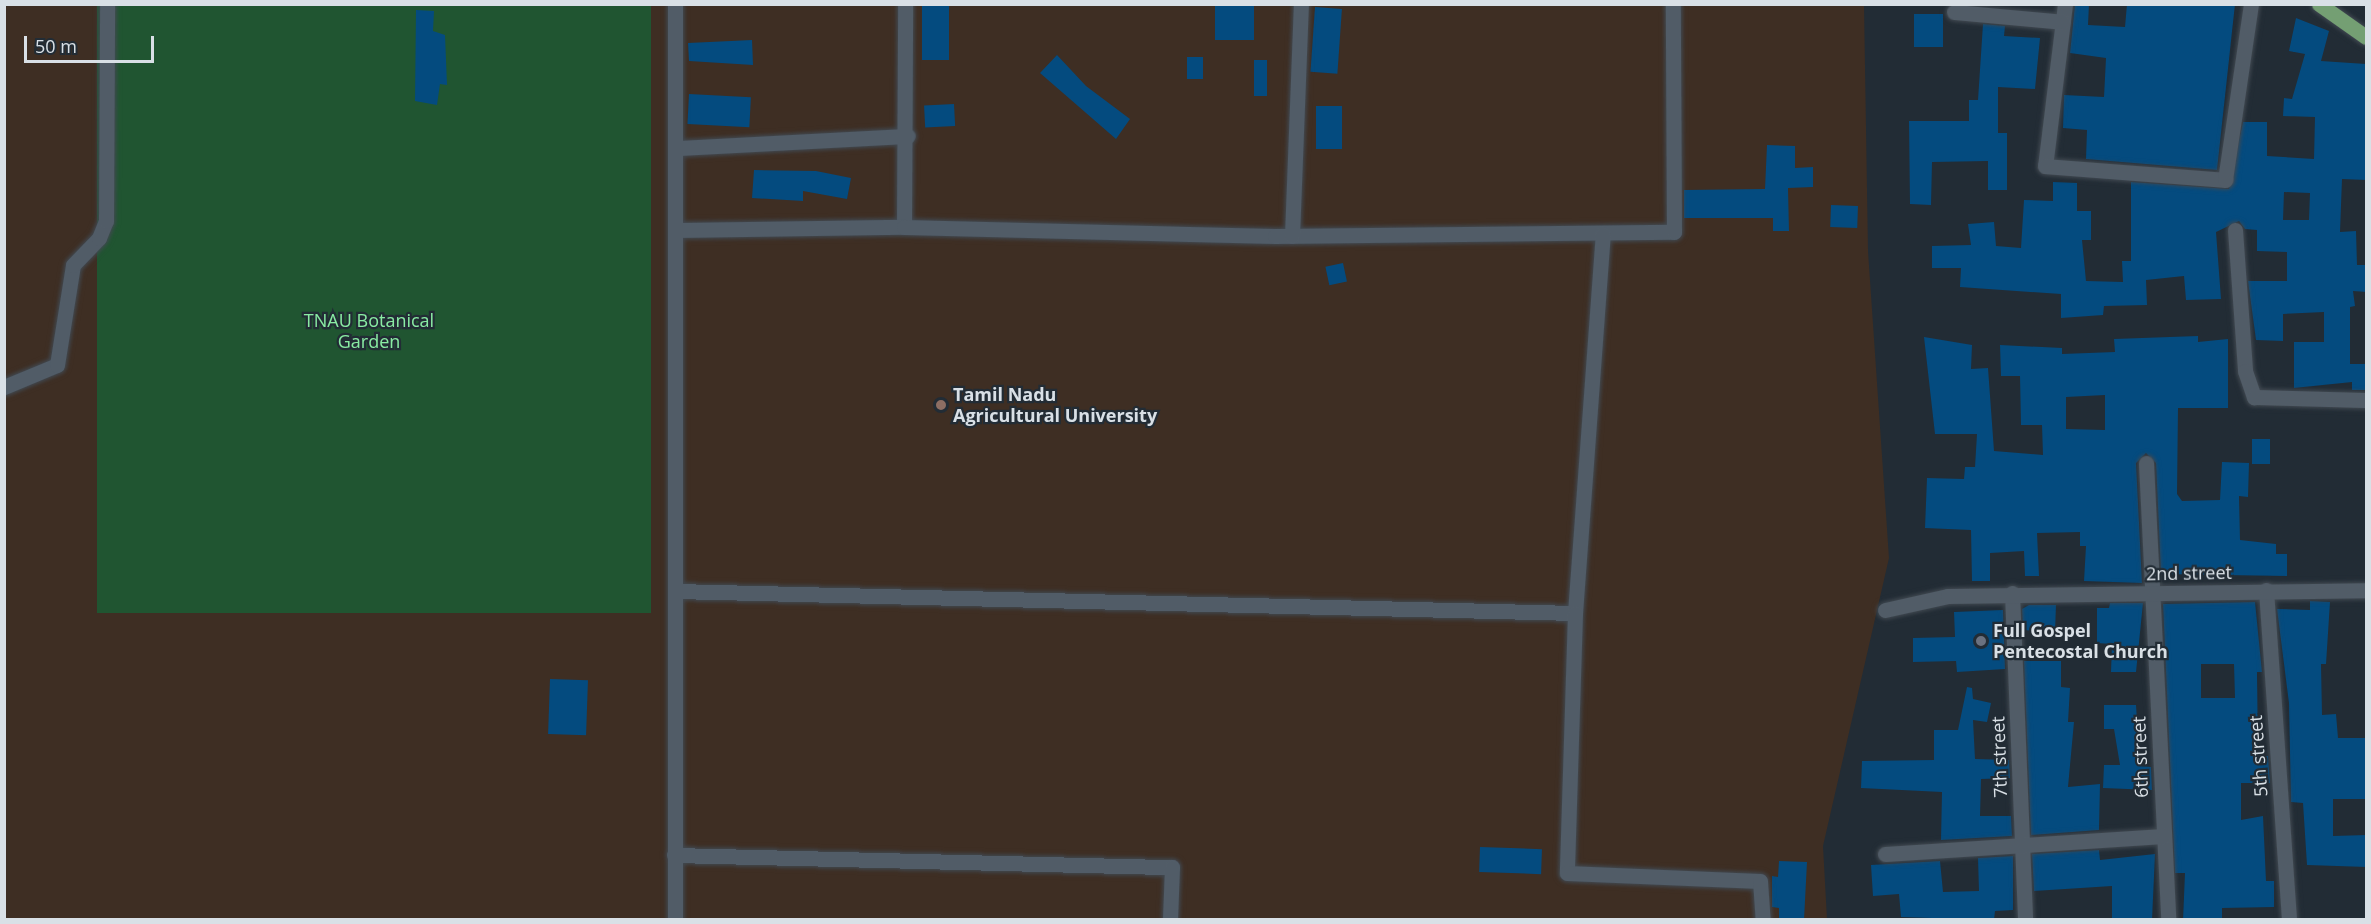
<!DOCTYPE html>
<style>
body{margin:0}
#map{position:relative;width:2371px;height:924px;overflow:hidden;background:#222c35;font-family:"Open Sans",sans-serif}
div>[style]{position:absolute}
.education>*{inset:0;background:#3e2e23}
.green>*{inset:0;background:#205531;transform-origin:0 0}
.building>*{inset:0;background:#044b7f;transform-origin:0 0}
.roads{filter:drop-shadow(0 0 2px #414951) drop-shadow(0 0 2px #414951)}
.minor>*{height:15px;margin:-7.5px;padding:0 7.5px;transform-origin:7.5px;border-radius:7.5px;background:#515c67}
.primary>*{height:15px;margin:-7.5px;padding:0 7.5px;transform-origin:7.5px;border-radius:7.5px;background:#749f73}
.dots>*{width:16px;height:16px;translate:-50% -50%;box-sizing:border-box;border:3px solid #222c35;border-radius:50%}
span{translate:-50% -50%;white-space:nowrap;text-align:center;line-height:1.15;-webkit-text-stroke:4.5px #222c35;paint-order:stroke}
.park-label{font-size:18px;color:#89eba3}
.poi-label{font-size:18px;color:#d9e0e6;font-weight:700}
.left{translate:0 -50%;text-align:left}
.street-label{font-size:18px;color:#d9e0e6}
.frame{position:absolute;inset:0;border:6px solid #d9e0e6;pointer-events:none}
.scale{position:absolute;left:24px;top:36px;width:130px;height:27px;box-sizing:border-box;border:3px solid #d9e0e6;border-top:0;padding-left:8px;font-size:18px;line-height:21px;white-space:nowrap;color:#d9e0e6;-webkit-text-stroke:4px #222c35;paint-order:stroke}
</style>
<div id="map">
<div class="education">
<div style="clip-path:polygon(5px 5px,1864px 5px,1868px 251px,1889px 558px,1823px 846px,1827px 919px,5px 920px)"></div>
</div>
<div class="green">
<div style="left:97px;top:5px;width:554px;height:608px"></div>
</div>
<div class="building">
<div style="clip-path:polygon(2075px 4px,2089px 4px,2088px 25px,2125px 27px,2127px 4px,2235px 4px,2217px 170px,2086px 159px,2087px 130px,2063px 128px,2064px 95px,2104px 97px,2106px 58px,2070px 53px)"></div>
<div style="left:922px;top:5px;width:27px;height:55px"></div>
<div style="left:1215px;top:6px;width:39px;height:34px"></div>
<div style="left:1315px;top:7px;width:27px;height:65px;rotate:4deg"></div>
<div style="clip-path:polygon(416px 10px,434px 11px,433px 31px,445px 35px,447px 85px,440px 84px,437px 105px,415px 101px)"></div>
<div style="left:1914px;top:14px;width:29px;height:33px"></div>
<div style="clip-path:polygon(evenodd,2296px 18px,2329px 31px,2321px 61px,2366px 64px,2367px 180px,2342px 179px,2340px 232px,2356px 231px,2357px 265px,2367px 265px,2367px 292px,2353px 291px,2355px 306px,2350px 307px,2350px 364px,2367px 364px,2367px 390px,2352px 390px,2352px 382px,2294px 388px,2294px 342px,2324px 342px,2324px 312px,2283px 314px,2283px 341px,2256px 340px,2248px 281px,2287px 281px,2287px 252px,2257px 251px,2257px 230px,2245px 229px,2239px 221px,2216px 232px,2221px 299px,2186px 300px,2184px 276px,2146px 280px,2147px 305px,2104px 306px,2103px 315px,2061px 318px,2061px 294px,1960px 287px,1961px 268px,1932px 268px,1932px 246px,1971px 245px,1968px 224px,1994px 222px,1996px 246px,2021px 248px,2024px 200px,2053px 201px,2053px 182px,2077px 183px,2077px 211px,2091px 211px,2091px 240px,2082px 240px,2086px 281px,2123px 282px,2122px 261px,2131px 261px,2131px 182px,2229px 189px,2243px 122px,2267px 122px,2267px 156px,2314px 159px,2315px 117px,2283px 116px,2284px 98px,2292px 99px,2305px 54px,2289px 51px,2296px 18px,2284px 192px,2310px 193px,2309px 220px,2283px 220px,2284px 192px)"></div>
<div style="clip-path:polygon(1983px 24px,2005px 26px,2004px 36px,2040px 38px,2035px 89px,1998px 87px,1998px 133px,2007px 133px,2007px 190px,1988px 190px,1988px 161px,1932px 162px,1931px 205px,1910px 204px,1909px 121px,1969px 121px,1969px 100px,1978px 100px)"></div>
<div style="clip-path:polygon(752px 40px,753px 65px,689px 61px,688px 43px)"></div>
<div style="clip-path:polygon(1057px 55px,1086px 86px,1130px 119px,1116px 139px,1040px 73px)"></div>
<div style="left:1187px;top:57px;width:16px;height:22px"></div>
<div style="left:1254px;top:60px;width:13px;height:36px"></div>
<div style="left:689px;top:94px;width:62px;height:30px;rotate:3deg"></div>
<div style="left:954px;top:104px;width:22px;height:30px;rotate:87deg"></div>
<div style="left:1316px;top:106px;width:26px;height:43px"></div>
<div style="clip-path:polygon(1767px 145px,1795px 146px,1795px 168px,1813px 167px,1813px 187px,1788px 188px,1789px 231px,1773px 231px,1773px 218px,1684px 218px,1684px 190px,1765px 189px)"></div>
<div style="clip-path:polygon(754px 170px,816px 171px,851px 178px,847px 199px,803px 191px,803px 201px,752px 198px)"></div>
<div style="left:1831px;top:205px;width:27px;height:22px;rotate:2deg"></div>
<div style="left:1343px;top:263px;width:19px;height:18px;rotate:78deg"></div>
<div style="clip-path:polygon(evenodd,2198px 336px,2198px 342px,2228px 339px,2228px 408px,2178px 408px,2177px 494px,2182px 501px,2220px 500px,2222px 462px,2249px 463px,2248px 497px,2239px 496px,2240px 540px,2276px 544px,2276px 554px,2287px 554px,2287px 576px,2161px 574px,2156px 463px,2146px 453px,2136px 463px,2142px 583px,2084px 581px,2086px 546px,2080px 546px,2080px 532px,2037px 533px,2039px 576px,2025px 576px,2024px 551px,1990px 553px,1990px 581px,1972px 581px,1971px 530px,1925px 528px,1927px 478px,1964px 479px,1965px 467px,1975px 467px,1977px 434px,1935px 434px,1924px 337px,1972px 345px,1971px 369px,1988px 368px,1994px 451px,2043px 455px,2042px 425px,2021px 425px,2020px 376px,2001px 376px,2000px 345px,2062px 348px,2062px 354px,2115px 352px,2114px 339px,2198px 336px,2105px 395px,2105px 430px,2066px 429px,2066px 397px,2105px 395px)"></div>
<div style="left:2270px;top:439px;width:25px;height:18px;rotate:90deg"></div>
<div style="clip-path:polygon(2310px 601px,2330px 602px,2326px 664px,2321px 664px,2322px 715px,2336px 714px,2338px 738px,2367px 738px,2367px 799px,2333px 799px,2333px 836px,2367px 835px,2367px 867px,2307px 865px,2303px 803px,2291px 802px,2289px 703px,2277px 609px,2310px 610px)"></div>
<div style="clip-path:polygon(evenodd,2255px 602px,2262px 672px,2257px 672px,2258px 756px,2268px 756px,2270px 783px,2241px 783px,2241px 820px,2263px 816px,2266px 881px,2274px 881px,2274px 907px,2222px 908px,2222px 920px,2183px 920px,2185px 873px,2175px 873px,2163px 604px,2255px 602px,2201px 664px,2234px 664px,2235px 698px,2201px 698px,2201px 664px)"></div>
<div style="clip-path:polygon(2110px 603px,2143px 603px,2136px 672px,2111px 672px,2112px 644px,2097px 643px,2097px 608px,2109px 608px)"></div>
<div style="clip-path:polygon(2029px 605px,2056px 605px,2055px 632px,2023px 630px,2022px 609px)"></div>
<div style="clip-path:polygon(2003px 610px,2005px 669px,1957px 672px,1956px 661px,1913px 662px,1913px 638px,1955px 637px,1954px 612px)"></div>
<div style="clip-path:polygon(2024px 661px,2061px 661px,2061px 687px,2070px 688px,2068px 722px,2074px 722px,2068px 787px,2100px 784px,2099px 830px,2031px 835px)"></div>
<div style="left:550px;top:679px;width:38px;height:55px;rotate:2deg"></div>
<div style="clip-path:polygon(1967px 687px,1972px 688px,1973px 699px,1991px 703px,1987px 722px,1973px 720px,1975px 759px,2009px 760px,2010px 778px,1981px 779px,1980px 816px,2011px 816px,2012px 836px,1941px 840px,1942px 792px,1861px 788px,1862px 761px,1934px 760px,1934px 730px,1958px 730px)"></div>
<div style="clip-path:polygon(2104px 705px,2136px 705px,2140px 766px,2151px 767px,2152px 790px,2103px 788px,2104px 765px,2120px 765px,2114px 729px,2104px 729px)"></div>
<div style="left:1480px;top:847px;width:62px;height:25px;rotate:2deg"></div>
<div style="clip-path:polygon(2099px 850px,2100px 860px,2155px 854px,2152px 920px,2112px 920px,2112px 886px,2034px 891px,2032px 854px)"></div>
<div style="clip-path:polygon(2013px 856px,2013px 910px,1995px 911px,1994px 920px,1901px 917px,1899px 894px,1873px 896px,1871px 865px,1940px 861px,1943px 892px,1979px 891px,1978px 858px)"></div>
<div style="clip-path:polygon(1779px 861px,1807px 862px,1804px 920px,1779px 920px,1779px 908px,1772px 907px,1772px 876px,1778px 877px)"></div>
</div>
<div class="roads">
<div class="minor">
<div style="left:2065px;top:4px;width:163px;rotate:97deg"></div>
<div style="left:2045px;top:166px;width:181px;rotate:4.4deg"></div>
<div style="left:2225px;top:180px;width:178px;rotate:-81.6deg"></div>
<div style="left:1954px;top:12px;width:109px;rotate:5.2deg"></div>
<div style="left:677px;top:148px;width:231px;rotate:-3deg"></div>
<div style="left:904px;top:227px;width:223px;rotate:-89.7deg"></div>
<div style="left:677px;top:230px;width:227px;rotate:-0.8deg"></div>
<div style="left:904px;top:227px;width:371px;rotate:1.4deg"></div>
<div style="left:1275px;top:236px;width:399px;rotate:-0.6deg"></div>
<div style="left:1674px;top:232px;width:228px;rotate:-90.3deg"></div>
<div style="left:2235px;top:230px;width:141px;rotate:85.9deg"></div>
<div style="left:2245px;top:371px;width:28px;rotate:71deg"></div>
<div style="left:2254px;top:397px;width:112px;rotate:1.5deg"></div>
<div style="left:1292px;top:236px;width:232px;rotate:-87.8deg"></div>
<div style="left:4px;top:387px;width:57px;rotate:-22.5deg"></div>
<div style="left:57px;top:365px;width:101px;rotate:-80.9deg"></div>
<div style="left:73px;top:265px;width:37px;rotate:-46deg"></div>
<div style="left:99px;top:238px;width:18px;rotate:-68deg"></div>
<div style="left:106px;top:221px;width:217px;rotate:-89.7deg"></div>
<div style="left:2146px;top:463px;width:458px;rotate:87.2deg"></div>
<div style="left:2266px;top:590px;width:331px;rotate:86deg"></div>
<div style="left:675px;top:591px;width:900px;rotate:1.4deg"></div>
<div style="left:1575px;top:613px;width:380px;rotate:-85.8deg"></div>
<div style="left:2012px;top:593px;width:327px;rotate:87.7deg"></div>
<div style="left:1885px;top:610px;width:65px;rotate:-12.5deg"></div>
<div style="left:1948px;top:596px;width:418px;rotate:-0.8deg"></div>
<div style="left:1575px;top:613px;width:260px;rotate:91.8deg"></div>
<div style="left:1567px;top:873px;width:193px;rotate:2.4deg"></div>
<div style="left:1760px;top:881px;width:39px;rotate:86deg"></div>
<div style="left:1885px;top:854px;width:279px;rotate:-3.7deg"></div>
<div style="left:674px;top:855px;width:498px;rotate:1.4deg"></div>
<div style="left:1172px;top:867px;width:53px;rotate:92.2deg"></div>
<div style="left:675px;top:920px;width:916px;rotate:-90deg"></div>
</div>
<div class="primary">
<div style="left:2319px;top:4px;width:57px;rotate:35.1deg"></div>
</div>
</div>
<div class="dots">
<div style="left:941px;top:405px;background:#8d6e63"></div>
<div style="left:1981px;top:641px;background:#6b7280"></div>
</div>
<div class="park-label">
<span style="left:369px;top:331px">TNAU Botanical<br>Garden</span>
</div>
<div class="poi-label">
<span class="left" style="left:953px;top:405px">Tamil Nadu<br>Agricultural University</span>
<span class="left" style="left:1993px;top:641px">Full Gospel<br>Pentecostal Church</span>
</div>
<div class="street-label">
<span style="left:2189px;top:573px;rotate:-1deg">2nd street</span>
<span style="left:2258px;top:756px;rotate:-94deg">5th street</span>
<span style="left:1999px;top:757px;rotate:-92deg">7th street</span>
<span style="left:2140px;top:757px;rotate:-92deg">6th street</span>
</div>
<div class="frame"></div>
<div class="scale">50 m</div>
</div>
